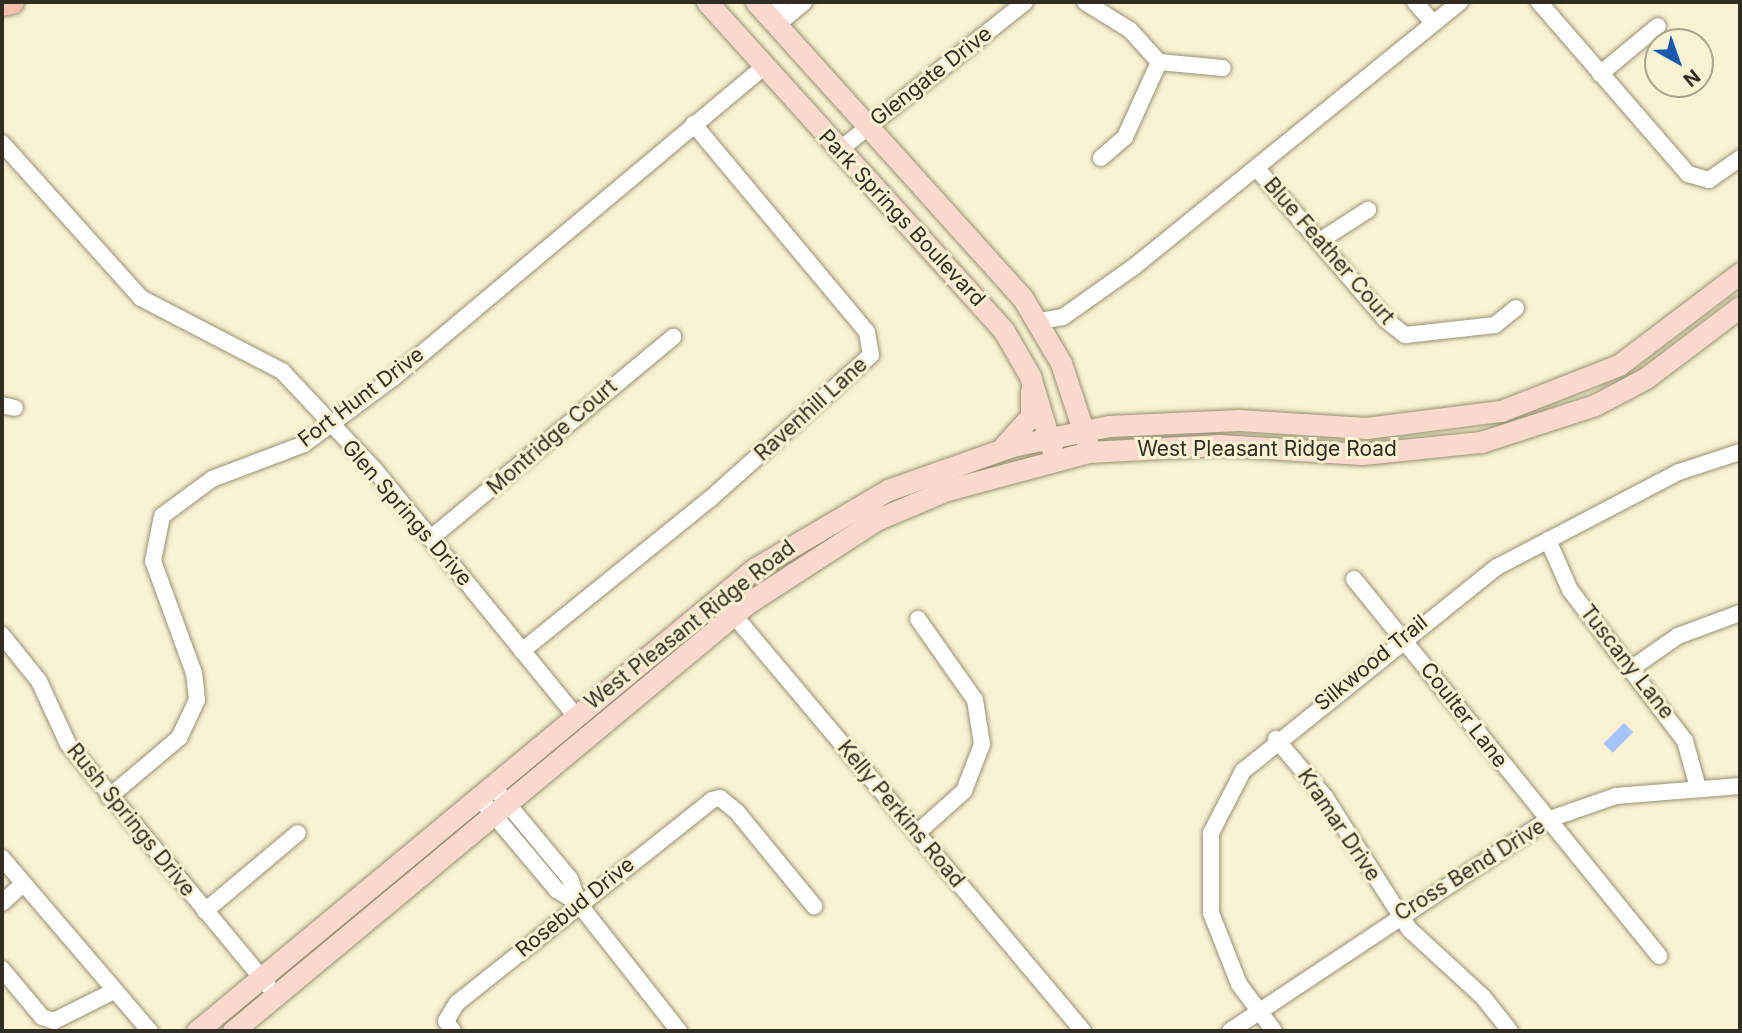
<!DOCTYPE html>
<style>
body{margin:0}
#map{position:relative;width:1742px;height:1033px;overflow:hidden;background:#f9f2d3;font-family:Inter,sans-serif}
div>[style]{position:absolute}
.water>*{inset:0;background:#a5c3fd;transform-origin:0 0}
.roads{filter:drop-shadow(0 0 2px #979175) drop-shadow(0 0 2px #979175)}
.minor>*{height:16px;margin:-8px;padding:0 8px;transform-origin:8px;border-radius:8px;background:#fff}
.major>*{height:21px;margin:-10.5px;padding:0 10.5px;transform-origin:10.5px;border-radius:10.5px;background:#fbd9ce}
.highway>*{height:24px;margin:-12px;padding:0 12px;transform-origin:12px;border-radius:12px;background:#f9c0ae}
span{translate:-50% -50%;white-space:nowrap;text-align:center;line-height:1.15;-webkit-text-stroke:6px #f9f2d3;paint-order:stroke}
.street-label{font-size:21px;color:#302d22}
.frame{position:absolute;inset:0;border:4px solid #302d22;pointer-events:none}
.north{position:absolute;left:1644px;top:28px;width:70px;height:70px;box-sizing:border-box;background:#f9f2d3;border:2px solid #a9a38c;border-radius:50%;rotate:140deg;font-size:19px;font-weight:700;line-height:28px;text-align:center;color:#302d22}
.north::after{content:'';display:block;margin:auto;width:24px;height:32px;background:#1b59aa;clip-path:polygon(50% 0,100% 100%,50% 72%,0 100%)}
</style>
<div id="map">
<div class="water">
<div style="left:1624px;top:723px;width:13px;height:29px;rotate:45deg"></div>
</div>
<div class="roads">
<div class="minor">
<div style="left:1085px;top:2px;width:53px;rotate:31.9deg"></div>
<div style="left:1130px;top:30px;width:43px;rotate:47.8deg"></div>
<div style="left:1159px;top:62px;width:64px;rotate:5.4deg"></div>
<div style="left:1415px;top:2px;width:28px;rotate:49deg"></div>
<div style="left:1539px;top:2px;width:228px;rotate:49.1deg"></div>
<div style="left:1688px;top:174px;width:22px;rotate:16deg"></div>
<div style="left:1709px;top:180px;width:38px;rotate:-35deg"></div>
<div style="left:767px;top:13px;width:18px;rotate:-38deg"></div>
<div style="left:778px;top:24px;width:34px;rotate:-40deg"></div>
<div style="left:1600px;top:74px;width:75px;rotate:-39.6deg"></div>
<div style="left:2px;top:143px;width:208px;rotate:48.1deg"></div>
<div style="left:141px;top:298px;width:159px;rotate:27.4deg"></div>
<div style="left:282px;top:371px;width:136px;rotate:46.8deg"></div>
<div style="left:375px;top:470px;width:316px;rotate:50.8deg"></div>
<div style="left:838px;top:151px;width:239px;rotate:-38.5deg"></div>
<div style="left:1101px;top:158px;width:32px;rotate:-41deg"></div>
<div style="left:1125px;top:137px;width:82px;rotate:-65.6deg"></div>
<div style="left:1259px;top:171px;width:194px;rotate:49.6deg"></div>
<div style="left:1385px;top:319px;width:26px;rotate:39deg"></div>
<div style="left:1405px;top:335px;width:91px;rotate:-6.3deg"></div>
<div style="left:1495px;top:325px;width:27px;rotate:-39deg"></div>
<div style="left:1321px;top:240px;width:56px;rotate:-32.6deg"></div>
<div style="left:1040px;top:321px;width:23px;rotate:-10deg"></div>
<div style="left:1063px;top:317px;width:88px;rotate:-35.3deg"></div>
<div style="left:1135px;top:266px;width:419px;rotate:-39.1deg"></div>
<div style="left:2px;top:405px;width:13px;rotate:13deg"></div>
<div style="left:431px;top:538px;width:315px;rotate:-39.7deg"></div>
<div style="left:1548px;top:540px;width:55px;rotate:66.3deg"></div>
<div style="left:1570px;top:590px;width:190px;rotate:52.7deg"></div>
<div style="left:1685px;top:741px;width:49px;rotate:74.5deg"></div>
<div style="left:1354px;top:579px;width:485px;rotate:51deg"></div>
<div style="left:727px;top:607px;width:554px;rotate:49.98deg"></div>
<div style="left:2px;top:635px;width:59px;rotate:51.2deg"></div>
<div style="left:39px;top:681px;width:69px;rotate:65.3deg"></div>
<div style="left:68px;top:744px;width:314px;rotate:50.4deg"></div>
<div style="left:522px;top:651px;width:242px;rotate:-39deg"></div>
<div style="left:710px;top:499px;width:216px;rotate:-41.8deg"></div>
<div style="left:871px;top:355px;width:23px;rotate:-100deg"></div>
<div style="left:867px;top:332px;width:271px;rotate:-129.8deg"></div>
<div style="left:1632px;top:668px;width:56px;rotate:-34.8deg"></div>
<div style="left:1678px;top:636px;width:66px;rotate:-20.4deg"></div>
<div style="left:1276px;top:739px;width:76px;rotate:49.8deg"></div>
<div style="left:1325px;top:797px;width:156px;rotate:57.5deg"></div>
<div style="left:1409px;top:929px;width:100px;rotate:42.6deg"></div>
<div style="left:1483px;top:997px;width:43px;rotate:51.5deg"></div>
<div style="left:492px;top:785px;width:122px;rotate:50.3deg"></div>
<div style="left:570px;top:879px;width:27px;rotate:70deg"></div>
<div style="left:579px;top:904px;width:162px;rotate:51.8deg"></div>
<div style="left:478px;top:796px;width:123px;rotate:50deg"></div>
<div style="left:557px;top:890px;width:26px;rotate:32deg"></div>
<div style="left:109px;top:797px;width:92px;rotate:-40.1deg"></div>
<div style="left:179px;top:738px;width:42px;rotate:-64.7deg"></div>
<div style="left:197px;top:700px;width:27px;rotate:-96deg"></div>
<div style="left:194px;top:673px;width:119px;rotate:-110.1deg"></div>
<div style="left:153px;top:561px;width:46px;rotate:-78.7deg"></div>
<div style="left:162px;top:516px;width:62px;rotate:-36.5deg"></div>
<div style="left:212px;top:479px;width:98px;rotate:-20.8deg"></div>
<div style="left:304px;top:444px;width:111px;rotate:-36.6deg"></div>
<div style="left:393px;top:378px;width:484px;rotate:-40deg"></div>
<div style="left:917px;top:833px;width:63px;rotate:-41.8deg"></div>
<div style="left:964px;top:791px;width:50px;rotate:-69deg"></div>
<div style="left:982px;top:744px;width:45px;rotate:-99deg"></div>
<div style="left:975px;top:700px;width:99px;rotate:-125.1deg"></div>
<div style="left:2px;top:858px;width:228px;rotate:49.5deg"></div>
<div style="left:2px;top:903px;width:28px;rotate:-42deg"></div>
<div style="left:205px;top:911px;width:121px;rotate:-40deg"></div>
<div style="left:2px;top:969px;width:62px;rotate:50.2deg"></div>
<div style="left:42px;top:1017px;width:13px;rotate:18deg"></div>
<div style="left:54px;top:1021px;width:65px;rotate:-26.6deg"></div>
<div style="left:453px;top:1031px;width:12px;rotate:-125deg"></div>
<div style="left:446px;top:1021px;width:21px;rotate:-59deg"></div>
<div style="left:457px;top:1003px;width:326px;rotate:-38.5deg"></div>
<div style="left:712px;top:800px;width:8px;rotate:-14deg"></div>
<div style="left:720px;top:798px;width:22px;rotate:39deg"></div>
<div style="left:737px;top:812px;width:122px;rotate:50.7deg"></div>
<div style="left:1230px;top:1031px;width:381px;rotate:-33.6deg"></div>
<div style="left:1547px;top:820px;width:73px;rotate:-19.2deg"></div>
<div style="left:1616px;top:796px;width:124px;rotate:-4.6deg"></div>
<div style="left:1274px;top:1031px;width:59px;rotate:-126.7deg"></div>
<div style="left:1239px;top:984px;width:76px;rotate:-111.5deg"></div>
<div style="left:1211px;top:913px;width:80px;rotate:-90deg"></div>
<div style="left:1211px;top:833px;width:70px;rotate:-62.7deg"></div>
<div style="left:1243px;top:771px;width:326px;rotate:-38.8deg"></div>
<div style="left:1497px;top:567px;width:205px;rotate:-27.6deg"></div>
<div style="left:1679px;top:472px;width:64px;rotate:-18.2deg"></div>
</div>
<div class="major">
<div style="left:707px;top:2px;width:443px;rotate:47.9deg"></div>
<div style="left:1004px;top:331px;width:52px;rotate:60deg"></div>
<div style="left:1030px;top:376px;width:76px;rotate:73.2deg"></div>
<div style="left:756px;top:2px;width:397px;rotate:48deg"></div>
<div style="left:1022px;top:297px;width:77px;rotate:59.4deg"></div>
<div style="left:1061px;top:363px;width:83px;rotate:71.8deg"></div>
<div style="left:1004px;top:446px;width:40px;rotate:-48deg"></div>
<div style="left:1031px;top:416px;width:25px;rotate:-90deg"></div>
<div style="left:197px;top:1031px;width:724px;rotate:-39.67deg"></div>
<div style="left:754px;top:569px;width:156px;rotate:-30.5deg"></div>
<div style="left:888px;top:490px;width:132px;rotate:-19.5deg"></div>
<div style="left:1012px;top:446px;width:99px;rotate:-11.7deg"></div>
<div style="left:1109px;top:426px;width:130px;rotate:-2.6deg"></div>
<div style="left:1239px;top:420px;width:127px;rotate:3.6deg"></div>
<div style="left:1366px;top:428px;width:136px;rotate:-7.2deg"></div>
<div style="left:1501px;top:411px;width:127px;rotate:-21.3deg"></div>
<div style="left:1619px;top:365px;width:152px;rotate:-37.2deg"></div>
<div style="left:233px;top:1031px;width:670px;rotate:-39.73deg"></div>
<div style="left:748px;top:603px;width:155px;rotate:-32.9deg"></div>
<div style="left:878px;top:519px;width:75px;rotate:-22.8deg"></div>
<div style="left:947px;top:490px;width:147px;rotate:-15deg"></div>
<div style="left:1089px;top:452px;width:130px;rotate:-3.1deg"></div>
<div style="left:1219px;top:445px;width:143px;rotate:3.6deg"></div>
<div style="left:1362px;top:454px;width:120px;rotate:-5.8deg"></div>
<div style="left:1481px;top:442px;width:120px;rotate:-18deg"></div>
<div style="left:1595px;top:405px;width:58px;rotate:-27.9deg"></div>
<div style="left:1646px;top:378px;width:118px;rotate:-37.1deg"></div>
</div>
<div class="highway">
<div style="left:2px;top:4px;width:10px;rotate:-11deg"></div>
</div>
</div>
<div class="street-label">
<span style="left:931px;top:76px;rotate:-38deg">Glengate Drive</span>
<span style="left:902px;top:218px;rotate:47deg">Park Springs Boulevard</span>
<span style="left:1329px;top:251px;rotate:49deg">Blue Feather Court</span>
<span style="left:361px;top:397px;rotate:-37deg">Fort Hunt Drive</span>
<span style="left:811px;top:409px;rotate:-42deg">Ravenhill Lane</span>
<span style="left:552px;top:437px;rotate:-41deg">Montridge Court</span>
<span style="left:1267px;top:449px">West Pleasant Ridge Road</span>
<span style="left:407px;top:513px;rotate:49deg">Glen Springs Drive</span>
<span style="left:690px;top:625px;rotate:-38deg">West Pleasant Ridge Road</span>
<span style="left:1627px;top:662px;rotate:52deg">Tuscany Lane</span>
<span style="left:1371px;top:663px;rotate:-39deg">Silkwood Trail</span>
<span style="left:1464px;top:715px;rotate:52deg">Coulter Lane</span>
<span style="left:901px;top:814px;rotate:50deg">Kelly Perkins Road</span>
<span style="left:131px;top:820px;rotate:51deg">Rush Springs Drive</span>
<span style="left:1339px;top:825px;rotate:56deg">Kramar Drive</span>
<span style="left:1470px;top:870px;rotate:-32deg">Cross Bend Drive</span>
<span style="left:575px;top:907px;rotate:-39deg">Rosebud Drive</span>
</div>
<div class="frame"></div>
<div class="north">N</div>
</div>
